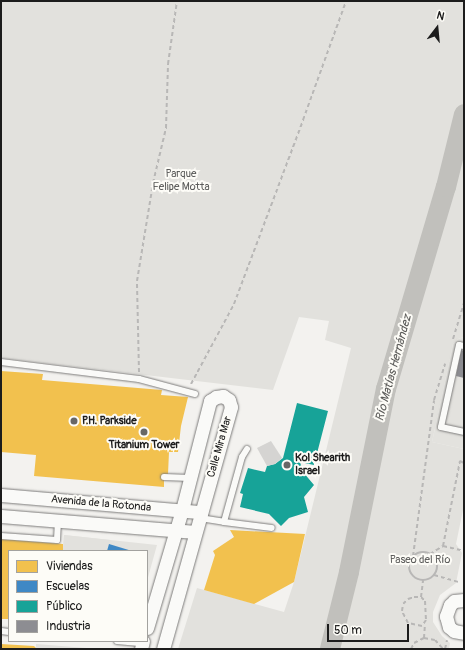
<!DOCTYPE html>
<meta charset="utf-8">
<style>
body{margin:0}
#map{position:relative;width:465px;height:650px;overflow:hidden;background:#f3f2ef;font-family:Pangolin,sans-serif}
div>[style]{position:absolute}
.built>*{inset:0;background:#e3e2de}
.green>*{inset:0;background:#e2e1dd}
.homes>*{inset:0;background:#f2c14e}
.schools>*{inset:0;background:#3f88c5}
.public>*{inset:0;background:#17a398}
.industry>*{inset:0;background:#8d8d92}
.river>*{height:20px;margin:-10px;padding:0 10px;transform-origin:10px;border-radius:10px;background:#c1c0bc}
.building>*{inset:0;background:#d5d4d2}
.path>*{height:2px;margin-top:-1px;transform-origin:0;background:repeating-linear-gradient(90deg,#b8b7b6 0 4px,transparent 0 7px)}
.path>.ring{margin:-1px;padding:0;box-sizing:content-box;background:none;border:2px solid #b8b7b6;border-radius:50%}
.roads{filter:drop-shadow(0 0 1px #7d7c7b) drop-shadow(0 0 1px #7d7c7b)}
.service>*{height:6px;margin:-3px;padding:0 3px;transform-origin:3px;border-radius:3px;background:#fafaf8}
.minor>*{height:13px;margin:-6.5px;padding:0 6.5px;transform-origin:6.5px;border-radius:6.5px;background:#fafaf8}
.dots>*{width:11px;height:11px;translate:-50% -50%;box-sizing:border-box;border:2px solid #fdfcf7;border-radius:50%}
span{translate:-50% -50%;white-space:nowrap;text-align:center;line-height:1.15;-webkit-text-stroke:4px #fdfcf7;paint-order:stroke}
.park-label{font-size:11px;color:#5c5c5b}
.poi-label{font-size:11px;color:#1c1c1c;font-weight:700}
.left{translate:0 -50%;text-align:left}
.street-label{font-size:11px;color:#1c1c1c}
.water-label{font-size:12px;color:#5c5c5a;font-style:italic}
.frame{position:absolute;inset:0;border:2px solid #1c1c1c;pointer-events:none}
.legend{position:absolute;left:8px;top:550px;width:140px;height:92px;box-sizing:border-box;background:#fdfcf7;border:1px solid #a3a29f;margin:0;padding:5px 7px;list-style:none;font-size:12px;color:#1c1c1c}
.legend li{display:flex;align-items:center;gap:8px;height:20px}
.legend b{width:20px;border:1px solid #a3a29f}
.north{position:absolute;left:417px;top:8px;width:40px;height:40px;-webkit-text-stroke:3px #fdfcf7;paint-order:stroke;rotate:16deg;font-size:11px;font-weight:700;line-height:16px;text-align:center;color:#1c1c1c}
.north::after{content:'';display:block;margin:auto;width:14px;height:18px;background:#1c1c1c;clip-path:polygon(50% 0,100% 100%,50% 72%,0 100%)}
.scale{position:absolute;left:327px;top:624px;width:82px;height:18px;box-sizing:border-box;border:2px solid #1c1c1c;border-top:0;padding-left:5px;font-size:12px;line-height:14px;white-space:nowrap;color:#1c1c1c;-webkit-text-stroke:3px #fdfcf7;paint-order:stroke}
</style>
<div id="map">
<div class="built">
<div style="clip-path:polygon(464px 337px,464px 449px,432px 442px,453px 344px,458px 339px)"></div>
<div style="clip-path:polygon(64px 535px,157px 545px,147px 581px,147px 551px,63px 551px)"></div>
</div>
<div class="green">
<div style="clip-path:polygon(1px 1px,464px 1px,464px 337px,458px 339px,453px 344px,432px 442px,464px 449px,464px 505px,456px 544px,462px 553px,456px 583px,440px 595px,433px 612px,433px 622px,442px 636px,450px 643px,449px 649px,178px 649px,197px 588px,284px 612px,294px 582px,351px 348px,325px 340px,329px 321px,299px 317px,273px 390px,1px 358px)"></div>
<div style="clip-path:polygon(64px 535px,110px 540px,107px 551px,63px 551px)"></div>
<div style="clip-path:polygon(36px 644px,99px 649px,36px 649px)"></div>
</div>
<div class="homes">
<div style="clip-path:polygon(1px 371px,43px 374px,42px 380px,162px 390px,161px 395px,188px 397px,181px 426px,178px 452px,169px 452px,168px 474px,164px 474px,164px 487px,34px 476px,36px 455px,1px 452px)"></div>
<div style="clip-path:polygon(230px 530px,305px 534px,294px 582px,254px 604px,204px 590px,215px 555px,213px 551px,234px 537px)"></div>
<div style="clip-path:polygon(1px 539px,63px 544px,63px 551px,9px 551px,9px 619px,1px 619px)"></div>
<div style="clip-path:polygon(1px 644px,34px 646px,37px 649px,1px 649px)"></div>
</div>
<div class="schools">
<div style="clip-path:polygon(109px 544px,132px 551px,107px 551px)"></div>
</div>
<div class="public">
<div style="clip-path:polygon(297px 403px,328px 411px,314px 465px,300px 462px,303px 472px,314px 485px,304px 497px,308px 512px,289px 518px,281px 526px,269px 514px,240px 507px,243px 494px,240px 493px,248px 468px,265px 472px,267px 466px,275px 464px,283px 458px)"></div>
</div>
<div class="industry">
<div style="clip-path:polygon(461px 350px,464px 351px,464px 378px,456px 376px)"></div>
</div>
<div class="river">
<div style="left:330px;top:649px;width:79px;rotate:-76.1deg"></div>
<div style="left:349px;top:572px;width:187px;rotate:-78.6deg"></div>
<div style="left:386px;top:389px;width:211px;rotate:-73.5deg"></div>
<div style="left:446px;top:187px;width:75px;rotate:-76.1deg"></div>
</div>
<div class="building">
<div style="clip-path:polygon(271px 441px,282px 458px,275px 464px,267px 466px,257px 448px)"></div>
</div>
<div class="path">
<div style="left:453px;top:339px;width:38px;rotate:-73deg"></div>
<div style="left:139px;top:372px;width:91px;rotate:-91.3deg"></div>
<div style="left:137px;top:281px;width:99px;rotate:-80.7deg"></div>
<div style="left:153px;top:183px;width:57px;rotate:-76.7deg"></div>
<div style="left:166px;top:128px;width:64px;rotate:-88.2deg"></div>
<div style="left:168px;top:64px;width:64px;rotate:-81.9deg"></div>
<div style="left:191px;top:384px;width:91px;rotate:-61.7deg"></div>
<div style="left:234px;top:304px;width:197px;rotate:-69.4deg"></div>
<div style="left:303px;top:120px;width:127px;rotate:-70.1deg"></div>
<div style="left:443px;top:546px;width:87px;rotate:-78.7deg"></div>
<div style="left:460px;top:461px;width:4px;rotate:27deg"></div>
<div class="ring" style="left:409px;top:552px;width:26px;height:26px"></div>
<div style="left:430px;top:554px;width:15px;rotate:-32deg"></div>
<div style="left:443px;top:546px;width:22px;rotate:13deg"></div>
<div style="left:413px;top:556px;width:157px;rotate:-82.3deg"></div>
<div style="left:434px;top:400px;width:38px;rotate:-73deg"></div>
<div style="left:434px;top:575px;width:25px;rotate:16deg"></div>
<div style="left:414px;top:597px;width:7px"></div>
<div style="left:421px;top:597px;width:6px;rotate:45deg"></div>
<div style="left:425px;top:601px;width:19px;rotate:87deg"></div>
<div style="left:426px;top:620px;width:7px;rotate:124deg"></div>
<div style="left:422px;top:626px;width:14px;rotate:-168deg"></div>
<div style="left:408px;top:623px;width:13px;rotate:-117deg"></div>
<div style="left:402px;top:611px;width:7px;rotate:-82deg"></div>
<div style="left:403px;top:604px;width:7px;rotate:-45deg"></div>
<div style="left:408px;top:599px;width:6px;rotate:-18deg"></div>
<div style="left:421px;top:597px;width:17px;rotate:-83deg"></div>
<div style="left:424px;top:638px;width:14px;rotate:-86deg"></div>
<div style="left:411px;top:649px;width:7px;rotate:-63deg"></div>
<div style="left:414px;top:643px;width:11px;rotate:-27deg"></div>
<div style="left:424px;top:638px;width:11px;rotate:10deg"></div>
<div style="left:435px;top:640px;width:12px;rotate:48deg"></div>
<div style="left:445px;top:649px;width:9px;rotate:-77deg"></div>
</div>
<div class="roads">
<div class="service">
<div style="left:464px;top:346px;width:5px;rotate:-169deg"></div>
<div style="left:459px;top:345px;width:84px;rotate:102.4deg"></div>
<div style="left:441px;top:427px;width:24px;rotate:12deg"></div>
<div style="left:1px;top:362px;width:139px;rotate:7deg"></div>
<div style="left:139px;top:379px;width:58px;rotate:15deg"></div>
<div style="left:247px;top:449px;width:9px;rotate:122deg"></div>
<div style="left:242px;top:457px;width:67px;rotate:105.5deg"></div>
<div style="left:224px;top:522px;width:48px;rotate:7.1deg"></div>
<div style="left:164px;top:477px;width:26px;rotate:2deg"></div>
<div style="left:200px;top:518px;width:24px;rotate:9deg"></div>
<div style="left:1px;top:536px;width:56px;rotate:4.1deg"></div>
<div style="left:57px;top:540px;width:19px;rotate:-87deg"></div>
<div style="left:1px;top:631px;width:8px;rotate:7deg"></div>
<div style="left:117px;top:641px;width:25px;rotate:5deg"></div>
</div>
<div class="minor">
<div style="left:1px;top:495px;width:201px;rotate:4.9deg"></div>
<div style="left:1px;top:516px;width:195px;rotate:4.7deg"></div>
<div style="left:464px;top:600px;width:10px;rotate:174deg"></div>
<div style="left:454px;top:601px;width:6px;rotate:135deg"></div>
<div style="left:450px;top:605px;width:12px;rotate:110deg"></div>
<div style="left:446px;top:616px;width:11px;rotate:75deg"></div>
<div style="left:449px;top:627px;width:6px;rotate:39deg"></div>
<div style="left:454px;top:631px;width:10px;rotate:11deg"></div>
<div style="left:147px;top:628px;width:123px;rotate:-73.5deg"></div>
<div style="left:182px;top:510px;width:113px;rotate:-75.6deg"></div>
<div style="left:210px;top:401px;width:7px;rotate:-34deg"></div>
<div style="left:216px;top:397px;width:7px;rotate:-8deg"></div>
<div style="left:223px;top:396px;width:7px;rotate:34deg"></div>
<div style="left:229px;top:400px;width:7px;rotate:74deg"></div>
<div style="left:231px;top:407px;width:251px;rotate:105.7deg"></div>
<div style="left:141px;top:649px;width:8px;rotate:-76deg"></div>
</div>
</div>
<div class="dots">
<div style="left:74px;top:421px;background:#676766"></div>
<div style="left:144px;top:432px;background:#676766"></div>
<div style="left:287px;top:465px;background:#676766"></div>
</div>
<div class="park-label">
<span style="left:181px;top:181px">Parque<br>Felipe Motta</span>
<span style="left:420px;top:560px">Paseo del Río</span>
</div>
<div class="poi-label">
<span class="left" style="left:82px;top:421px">P.H. Parkside</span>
<span style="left:144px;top:445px">Titanium Tower</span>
<span class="left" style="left:295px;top:465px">Kol Shearith<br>Israel</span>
</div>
<div class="street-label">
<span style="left:220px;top:447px;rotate:-74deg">Calle Mira Mar</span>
<span style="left:101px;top:504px;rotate:5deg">Avenida de la Rotonda</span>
</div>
<div class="water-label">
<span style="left:394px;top:368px;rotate:-75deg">Río Matías Hernández</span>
</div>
<div class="frame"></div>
<ul class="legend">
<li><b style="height:11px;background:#f2c14e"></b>Viviendas</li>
<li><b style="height:11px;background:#3f88c5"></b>Escuelas</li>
<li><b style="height:11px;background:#17a398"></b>Público</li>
<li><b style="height:11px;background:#8d8d92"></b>Industria</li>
</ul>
<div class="north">N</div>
<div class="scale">50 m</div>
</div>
